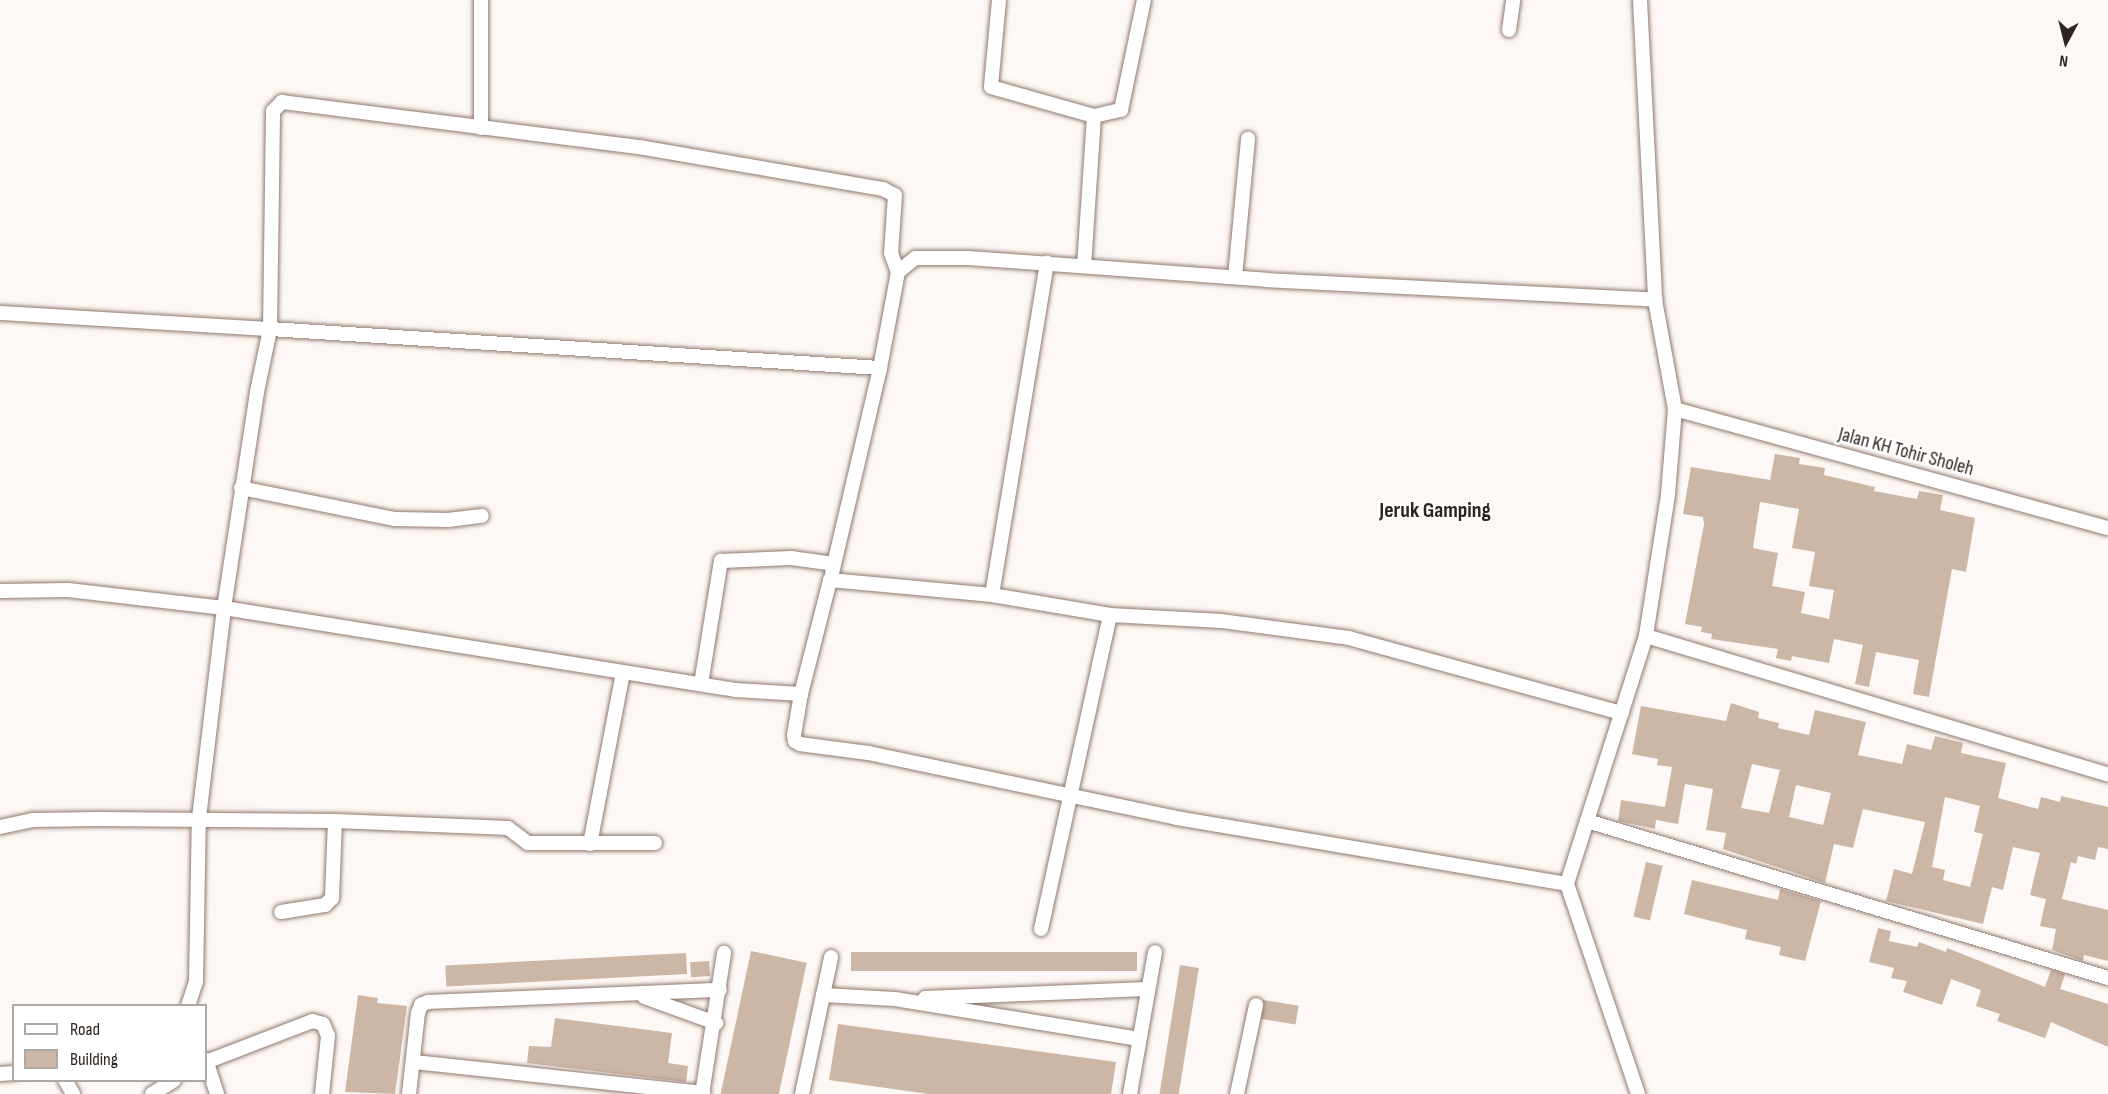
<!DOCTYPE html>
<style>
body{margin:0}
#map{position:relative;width:2108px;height:1094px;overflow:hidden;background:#fdf8f5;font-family:"Sofia Sans Condensed",sans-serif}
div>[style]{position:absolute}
.building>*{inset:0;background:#ccb6a6;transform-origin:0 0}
.roads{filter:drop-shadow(0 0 2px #90796d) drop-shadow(0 0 2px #90796d)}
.street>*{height:14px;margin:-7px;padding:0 7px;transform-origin:7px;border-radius:7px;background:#fff}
span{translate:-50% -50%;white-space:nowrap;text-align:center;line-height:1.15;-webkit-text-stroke:5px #fff;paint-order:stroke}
.street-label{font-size:20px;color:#2e2520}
.quarter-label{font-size:22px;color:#2e2520;font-weight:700}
.legend{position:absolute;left:12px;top:1004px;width:195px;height:78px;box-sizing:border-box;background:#fff;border:2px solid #aba8a6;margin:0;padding:8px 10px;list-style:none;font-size:18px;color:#2e2520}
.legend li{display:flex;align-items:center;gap:12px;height:30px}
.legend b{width:30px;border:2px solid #aba8a6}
.north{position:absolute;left:2036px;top:12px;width:60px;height:60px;-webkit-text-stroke:4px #fff;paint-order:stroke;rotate:187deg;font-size:16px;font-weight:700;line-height:24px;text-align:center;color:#2e2520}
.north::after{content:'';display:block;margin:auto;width:21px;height:27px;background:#2e2520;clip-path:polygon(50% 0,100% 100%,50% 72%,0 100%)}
</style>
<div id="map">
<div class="building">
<div style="clip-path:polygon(evenodd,1775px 454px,1800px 458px,1799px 464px,1825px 468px,1824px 475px,1875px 487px,1874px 491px,1917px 499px,1919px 491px,1943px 495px,1940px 510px,1975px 518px,1966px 572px,1952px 569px,1929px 697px,1913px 694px,1919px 660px,1876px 652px,1869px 687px,1855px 684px,1863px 645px,1834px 639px,1829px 663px,1792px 656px,1791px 661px,1776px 658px,1778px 649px,1711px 639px,1712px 634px,1701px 632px,1702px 627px,1685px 624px,1704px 524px,1703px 517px,1683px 514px,1691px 467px,1770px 480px,1775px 454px,1760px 502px,1799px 509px,1792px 548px,1815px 552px,1809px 586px,1834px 590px,1829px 619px,1801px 613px,1805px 592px,1772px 586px,1778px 553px,1753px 548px,1760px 502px)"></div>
<div style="clip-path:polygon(evenodd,1731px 703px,1759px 712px,1758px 718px,1779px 723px,1778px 728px,1809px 735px,1815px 710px,1866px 722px,1858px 755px,1902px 764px,1907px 744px,1931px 750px,1935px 736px,1963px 743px,1961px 753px,2006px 763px,1998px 798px,2038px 809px,2041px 797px,2060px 802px,2061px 796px,2108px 807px,2108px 849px,2098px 847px,2095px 860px,2078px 856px,2076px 864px,2071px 862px,2062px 899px,2108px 910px,2108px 961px,2084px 955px,2083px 961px,2052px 950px,2056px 929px,2040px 926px,2046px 899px,2030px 895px,2040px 853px,2013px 847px,2003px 890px,1992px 887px,1983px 924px,1886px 901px,1894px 869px,1912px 874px,1925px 822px,1863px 809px,1853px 848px,1834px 844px,1825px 883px,1723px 849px,1726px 833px,1706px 830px,1713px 789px,1685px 784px,1678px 824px,1656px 820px,1655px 829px,1618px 821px,1621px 800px,1665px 807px,1672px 767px,1657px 765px,1658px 759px,1632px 754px,1641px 706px,1726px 721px,1731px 703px,1752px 764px,1780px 770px,1769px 813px,1741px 808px,1752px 764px,1731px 703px,1796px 785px,1831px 793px,1823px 825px,1789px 817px,1796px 785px,1731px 703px,1945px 797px,1980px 806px,1974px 832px,1983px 834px,1970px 887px,1943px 880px,1945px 870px,1932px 867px,1945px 797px)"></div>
<div style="left:1646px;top:862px;width:17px;height:56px;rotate:13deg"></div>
<div style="clip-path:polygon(1692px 880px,1778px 900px,1780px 889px,1821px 901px,1805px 961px,1779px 955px,1781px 947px,1745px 939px,1747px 930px,1684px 914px)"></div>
<div style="clip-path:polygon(1878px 928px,1891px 931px,1889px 941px,1917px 947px,1919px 942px,1946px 952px,1947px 948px,2045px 987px,2051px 970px,2065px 974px,2060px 989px,2108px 1004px,2108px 1047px,2051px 1022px,2045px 1038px,1997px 1021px,2000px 1014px,1976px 1006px,1981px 990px,1951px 979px,1942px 1005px,1903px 992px,1907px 981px,1891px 978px,1894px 968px,1869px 962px)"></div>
<div style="left:751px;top:951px;width:57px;height:146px;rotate:12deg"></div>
<div style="left:1137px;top:952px;width:19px;height:286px;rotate:90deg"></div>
<div style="left:686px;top:953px;width:21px;height:241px;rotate:87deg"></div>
<div style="left:709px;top:961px;width:15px;height:19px;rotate:86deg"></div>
<div style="left:1180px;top:965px;width:19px;height:131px;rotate:9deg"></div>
<div style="clip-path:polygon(358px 995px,378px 998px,377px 1003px,407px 1006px,395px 1094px,345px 1092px)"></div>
<div style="left:1263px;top:1000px;width:36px;height:19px;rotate:9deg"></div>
<div style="clip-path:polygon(555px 1018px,672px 1033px,668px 1063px,688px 1066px,686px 1082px,527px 1063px,529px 1046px,551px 1047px)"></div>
<div style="clip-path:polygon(838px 1024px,1116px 1062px,1111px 1094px,929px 1094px,829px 1080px)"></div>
</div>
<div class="roads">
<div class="street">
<div style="left:999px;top:0;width:87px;rotate:95.3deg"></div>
<div style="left:991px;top:87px;width:107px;rotate:15.7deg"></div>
<div style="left:1094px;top:116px;width:150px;rotate:93.8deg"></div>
<div style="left:1640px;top:0;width:300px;rotate:87.1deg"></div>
<div style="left:1509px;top:30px;width:30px;rotate:-82deg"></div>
<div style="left:1094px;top:116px;width:28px;rotate:-13deg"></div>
<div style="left:1121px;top:110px;width:112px;rotate:-78.2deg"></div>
<div style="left:481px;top:128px;width:128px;rotate:-90deg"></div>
<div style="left:1235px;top:277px;width:139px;rotate:-84.6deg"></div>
<div style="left:0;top:313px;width:270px;rotate:3.4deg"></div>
<div style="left:270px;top:329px;width:218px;rotate:-89.2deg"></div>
<div style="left:273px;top:111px;width:13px;rotate:-45deg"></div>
<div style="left:282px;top:102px;width:360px;rotate:7.2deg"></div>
<div style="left:639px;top:147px;width:248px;rotate:9.8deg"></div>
<div style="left:883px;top:189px;width:13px;rotate:27deg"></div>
<div style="left:895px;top:195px;width:58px;rotate:93.9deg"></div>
<div style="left:891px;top:253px;width:20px;rotate:70deg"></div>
<div style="left:1675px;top:409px;width:449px;rotate:15.4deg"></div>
<div style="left:241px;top:488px;width:157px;rotate:11.4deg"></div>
<div style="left:395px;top:519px;width:53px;rotate:1.1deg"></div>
<div style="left:448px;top:520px;width:34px;rotate:-7deg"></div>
<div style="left:832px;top:573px;width:211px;rotate:-76.8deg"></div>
<div style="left:0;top:591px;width:68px;rotate:-0.8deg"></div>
<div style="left:68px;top:590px;width:157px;rotate:6.6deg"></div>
<div style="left:224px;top:608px;width:519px;rotate:9.1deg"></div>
<div style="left:736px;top:690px;width:65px;rotate:3.5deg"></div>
<div style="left:992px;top:595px;width:337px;rotate:-80.6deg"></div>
<div style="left:1646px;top:636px;width:482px;rotate:16.7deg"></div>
<div style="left:701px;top:684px;width:125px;rotate:-80.8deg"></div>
<div style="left:721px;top:561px;width:70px;rotate:-2.5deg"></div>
<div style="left:791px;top:558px;width:43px;rotate:7.9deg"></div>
<div style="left:1587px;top:821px;width:544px;rotate:16.77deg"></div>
<div style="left:0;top:827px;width:33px;rotate:-12deg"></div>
<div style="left:32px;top:820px;width:65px;rotate:-0.9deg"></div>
<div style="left:97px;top:819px;width:238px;rotate:0.5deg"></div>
<div style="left:335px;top:821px;width:173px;rotate:2.3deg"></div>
<div style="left:508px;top:828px;width:25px;rotate:37deg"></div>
<div style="left:528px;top:843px;width:127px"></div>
<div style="left:590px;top:844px;width:174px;rotate:-79.1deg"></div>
<div style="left:1567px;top:884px;width:396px;rotate:-170.4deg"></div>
<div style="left:1177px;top:818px;width:316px;rotate:-168.1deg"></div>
<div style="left:868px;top:753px;width:69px;rotate:-172.5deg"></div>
<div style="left:800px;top:744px;width:6px;rotate:-149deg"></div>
<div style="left:795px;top:741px;width:6px;rotate:-99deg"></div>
<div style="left:794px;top:735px;width:42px;rotate:-80.3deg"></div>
<div style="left:801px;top:694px;width:118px;rotate:-75.7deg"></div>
<div style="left:830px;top:580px;width:163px;rotate:5.3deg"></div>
<div style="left:992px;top:595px;width:120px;rotate:9.6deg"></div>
<div style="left:1110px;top:615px;width:112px;rotate:3.1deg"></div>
<div style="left:1222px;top:621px;width:128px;rotate:7.6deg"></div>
<div style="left:1349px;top:638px;width:283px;rotate:15.4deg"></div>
<div style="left:281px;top:912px;width:45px;rotate:-9deg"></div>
<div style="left:325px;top:905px;width:10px;rotate:-45deg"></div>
<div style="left:332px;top:898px;width:77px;rotate:-87.8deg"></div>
<div style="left:1041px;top:929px;width:321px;rotate:-77.6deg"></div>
<div style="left:823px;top:995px;width:72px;rotate:3.2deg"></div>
<div style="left:895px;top:999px;width:246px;rotate:9.3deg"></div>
<div style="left:644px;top:997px;width:77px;rotate:19.9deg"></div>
<div style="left:925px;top:998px;width:222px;rotate:-2.3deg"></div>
<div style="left:188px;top:1006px;width:25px;rotate:-72deg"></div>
<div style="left:196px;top:982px;width:164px;rotate:-89deg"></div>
<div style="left:199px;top:818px;width:211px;rotate:-83.2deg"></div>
<div style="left:224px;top:608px;width:219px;rotate:-81.3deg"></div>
<div style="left:257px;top:392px;width:64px;rotate:-78.3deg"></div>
<div style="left:270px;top:329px;width:611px;rotate:3.66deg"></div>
<div style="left:880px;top:368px;width:98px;rotate:-79.4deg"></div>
<div style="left:898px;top:272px;width:22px;rotate:-39deg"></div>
<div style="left:915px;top:258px;width:54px"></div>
<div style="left:969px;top:258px;width:298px;rotate:4.2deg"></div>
<div style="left:1266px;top:280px;width:390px;rotate:2.9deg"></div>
<div style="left:1655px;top:300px;width:111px;rotate:79.6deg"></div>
<div style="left:1675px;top:409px;width:86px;rotate:94.7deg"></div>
<div style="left:1668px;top:495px;width:143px;rotate:98.9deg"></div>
<div style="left:1646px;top:636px;width:260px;rotate:107.7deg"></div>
<div style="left:1567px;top:884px;width:222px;rotate:71.3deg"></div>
<div style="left:206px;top:1060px;width:36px;rotate:72deg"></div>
<div style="left:206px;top:1062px;width:114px;rotate:-21.1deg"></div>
<div style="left:312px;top:1021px;width:11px;rotate:15deg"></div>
<div style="left:323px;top:1024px;width:13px;rotate:67deg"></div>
<div style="left:328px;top:1036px;width:58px;rotate:95.9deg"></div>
<div style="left:414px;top:1062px;width:291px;rotate:6.1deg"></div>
<div style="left:0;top:1074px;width:14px;rotate:-4deg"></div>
<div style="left:65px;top:1080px;width:16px;rotate:60deg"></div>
<div style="left:152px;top:1094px;width:26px;rotate:-32deg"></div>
<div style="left:409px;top:1094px;width:81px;rotate:-83.7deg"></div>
<div style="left:418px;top:1013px;width:9px;rotate:-69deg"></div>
<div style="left:421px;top:1005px;width:8px;rotate:-23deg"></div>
<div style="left:428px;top:1002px;width:292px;rotate:-2.4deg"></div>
<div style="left:702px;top:1094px;width:143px;rotate:-81.1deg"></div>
<div style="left:802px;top:1094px;width:140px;rotate:-78deg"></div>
<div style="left:1130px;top:1094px;width:144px;rotate:-80deg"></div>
<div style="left:1237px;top:1094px;width:91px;rotate:-77.9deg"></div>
</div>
</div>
<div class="street-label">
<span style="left:1906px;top:452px;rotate:15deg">Jalan KH Tohir Sholeh</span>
</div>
<div class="quarter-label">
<span style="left:1435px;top:511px">Jeruk Gamping</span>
</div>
<ul class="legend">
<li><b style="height:8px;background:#fff"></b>Road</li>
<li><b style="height:16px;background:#ccb6a6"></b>Building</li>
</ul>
<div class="north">N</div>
</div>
